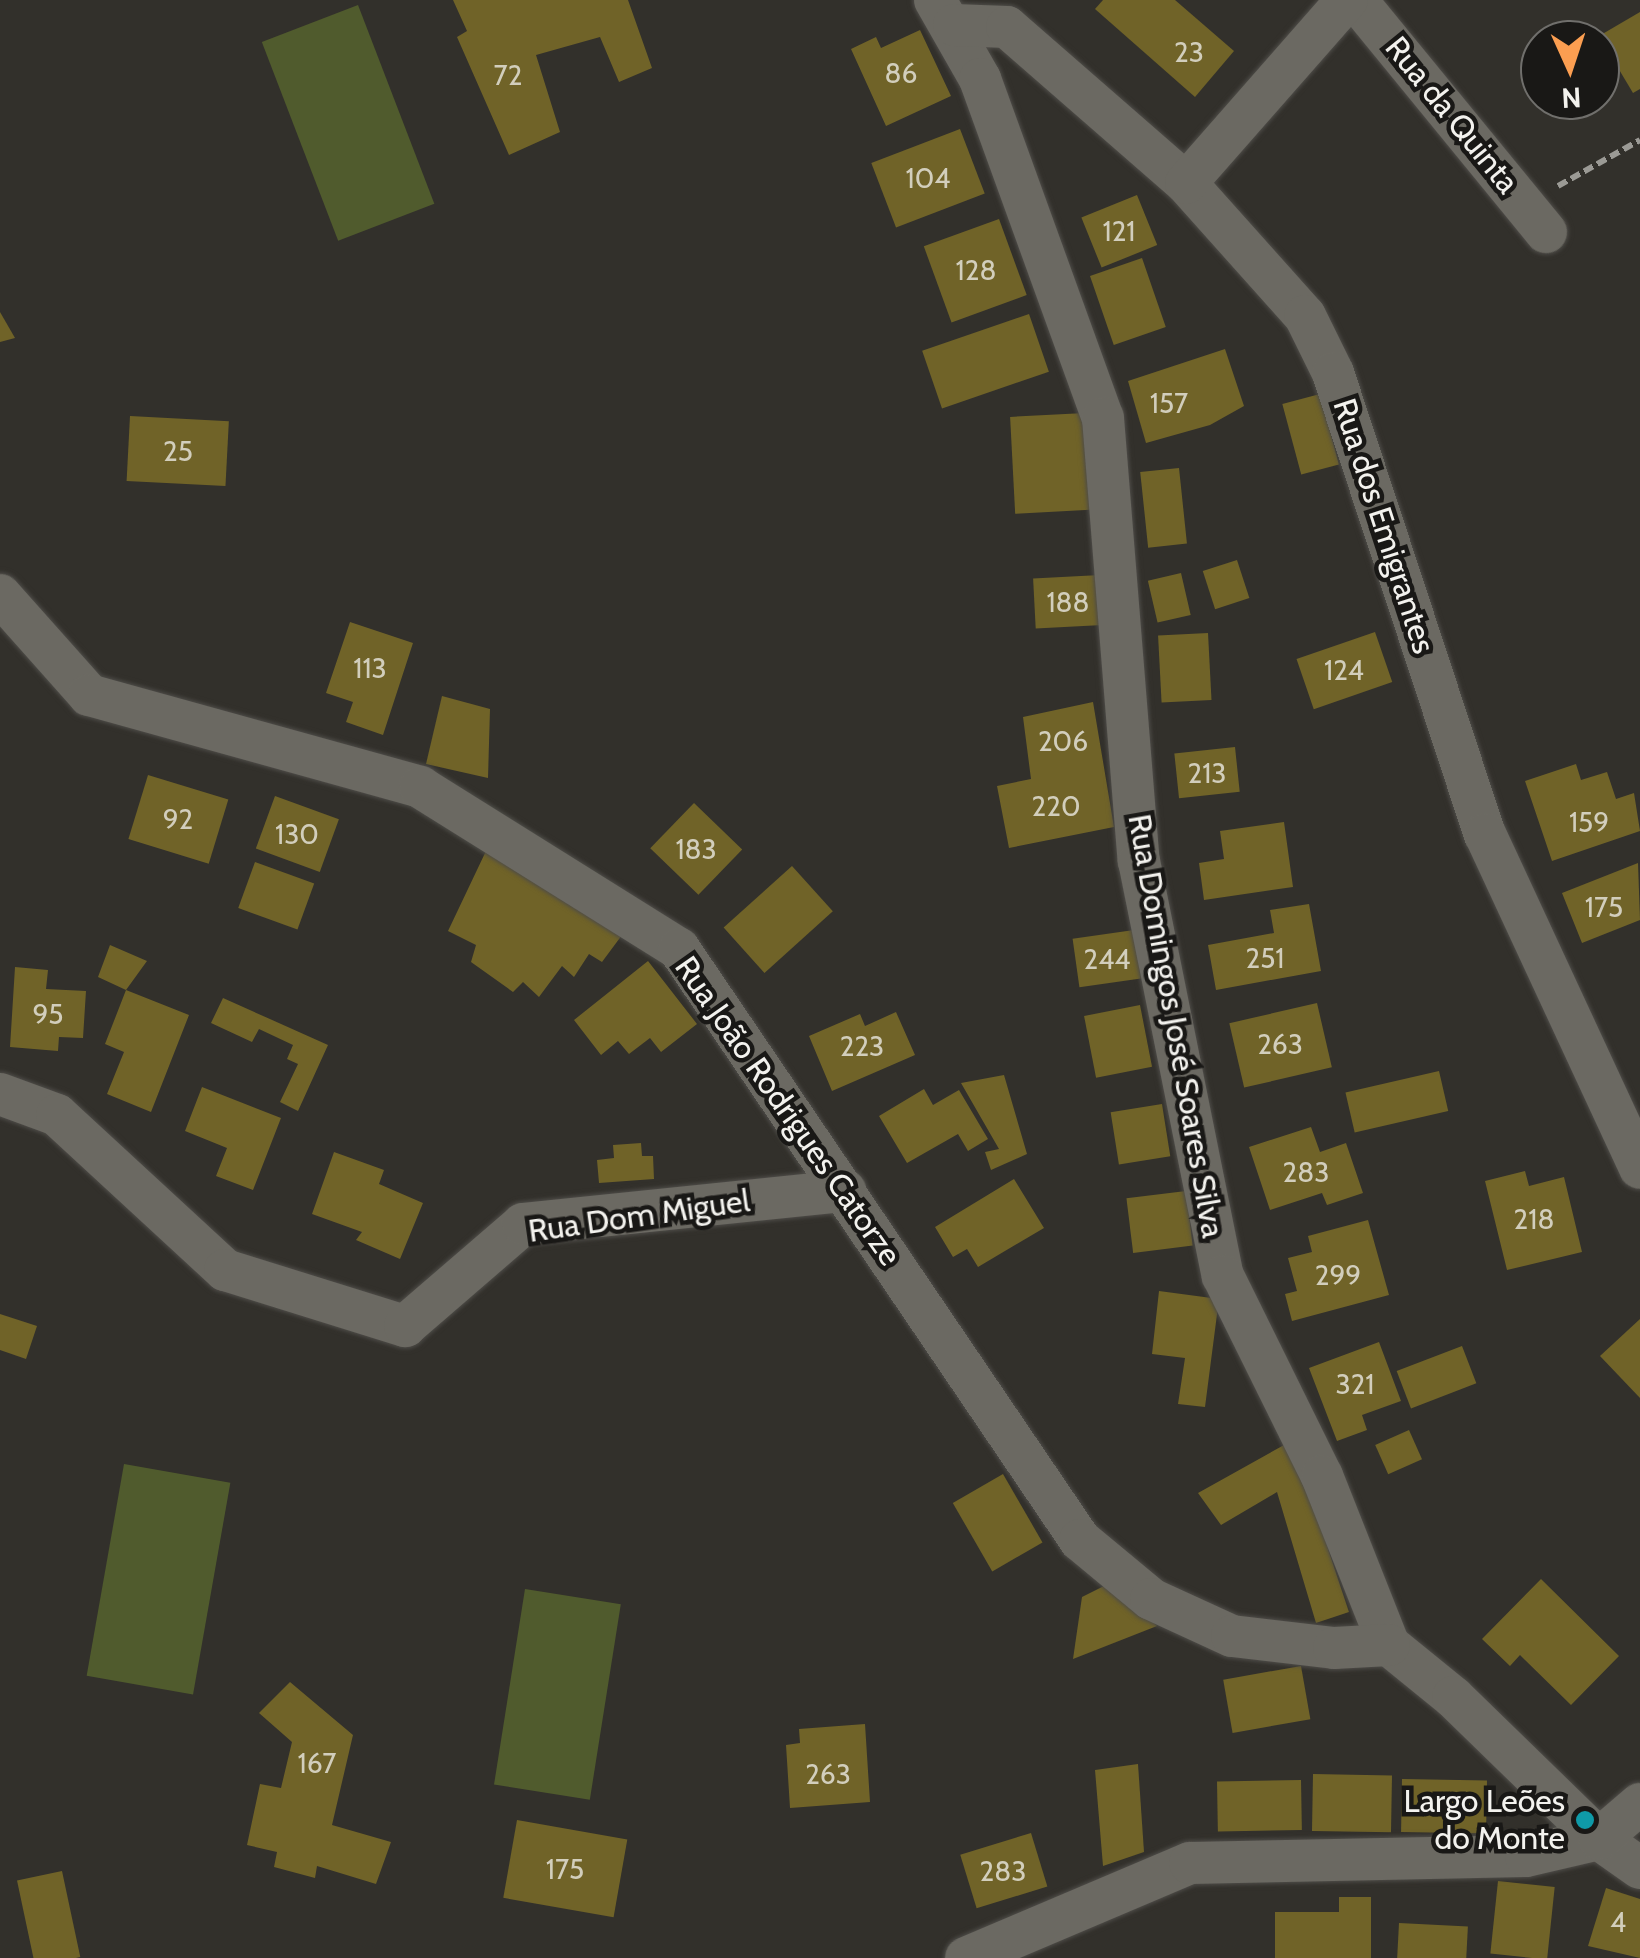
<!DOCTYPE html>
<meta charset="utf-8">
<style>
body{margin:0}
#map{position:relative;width:1640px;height:1958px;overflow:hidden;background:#32302b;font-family:Cabin,sans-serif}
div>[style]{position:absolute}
.green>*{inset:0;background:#505b2d;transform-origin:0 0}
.building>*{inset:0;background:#706328;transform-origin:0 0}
.path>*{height:6px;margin-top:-3px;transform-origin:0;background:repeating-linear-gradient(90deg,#9b9a95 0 10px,transparent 0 15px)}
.roads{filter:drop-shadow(0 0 2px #4e4c48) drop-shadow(0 0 2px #4e4c48)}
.minor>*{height:42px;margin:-21px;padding:0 21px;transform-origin:21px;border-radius:21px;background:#6b6962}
.dots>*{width:28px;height:28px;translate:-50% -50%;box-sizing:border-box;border:5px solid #191816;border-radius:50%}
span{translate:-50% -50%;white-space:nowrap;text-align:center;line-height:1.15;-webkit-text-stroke:9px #191816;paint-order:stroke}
.number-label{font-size:28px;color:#d2cebc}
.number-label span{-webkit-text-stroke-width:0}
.street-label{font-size:32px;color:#f3f2ee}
.poi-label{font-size:32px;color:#f3f2ee}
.right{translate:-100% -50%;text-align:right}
.north{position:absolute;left:1520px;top:20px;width:100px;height:100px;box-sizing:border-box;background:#191816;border:2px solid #706f6c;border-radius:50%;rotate:177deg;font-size:28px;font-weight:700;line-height:40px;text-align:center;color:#f3f2ee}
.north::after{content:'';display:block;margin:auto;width:35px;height:45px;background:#fb9e51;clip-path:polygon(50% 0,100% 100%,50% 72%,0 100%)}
</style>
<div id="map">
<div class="green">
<div style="left:358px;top:5px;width:213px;height:103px;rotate:69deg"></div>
<div style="left:124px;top:1464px;width:108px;height:215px;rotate:10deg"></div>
<div style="left:525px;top:1589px;width:97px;height:198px;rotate:9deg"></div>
</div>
<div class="building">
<div style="clip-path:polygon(453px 0,628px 0,652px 68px,619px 82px,600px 37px,536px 55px,560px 132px,509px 155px,457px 37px,467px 31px)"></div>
<div style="clip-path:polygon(1103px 0,1175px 0,1234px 51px,1195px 97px,1095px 9px)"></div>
<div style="clip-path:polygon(1640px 12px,1640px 89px,1633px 93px,1599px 36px)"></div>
<div style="clip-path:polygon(920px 30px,951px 96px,886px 126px,851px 49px,876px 37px,881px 48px)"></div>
<div style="left:960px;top:129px;width:69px;height:95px;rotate:69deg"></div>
<div style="left:1137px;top:195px;width:54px;height:60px;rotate:68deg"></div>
<div style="left:999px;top:219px;width:81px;height:80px;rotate:70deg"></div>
<div style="left:1142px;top:258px;width:73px;height:55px;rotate:71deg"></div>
<div style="clip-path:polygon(0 312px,15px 338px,0 342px)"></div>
<div style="left:1029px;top:314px;width:61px;height:113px;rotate:71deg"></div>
<div style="clip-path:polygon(1225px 349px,1244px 406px,1210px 425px,1146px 443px,1128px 381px)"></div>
<div style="left:1320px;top:394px;width:73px;height:39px;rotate:75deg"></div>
<div style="left:1085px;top:413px;width:97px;height:75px;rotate:87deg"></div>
<div style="left:130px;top:416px;width:99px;height:65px;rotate:3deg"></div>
<div style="left:1179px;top:468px;width:76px;height:39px;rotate:84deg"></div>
<div style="left:1237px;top:560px;width:40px;height:36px;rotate:72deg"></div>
<div style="left:1181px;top:573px;width:43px;height:34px;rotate:77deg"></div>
<div style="left:1100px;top:575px;width:50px;height:67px;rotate:87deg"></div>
<div style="clip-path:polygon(350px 622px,413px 643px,383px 735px,346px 722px,353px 702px,326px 693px)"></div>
<div style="left:1375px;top:632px;width:53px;height:83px;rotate:71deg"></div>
<div style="left:1208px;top:633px;width:67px;height:50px;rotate:87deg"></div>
<div style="clip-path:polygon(442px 696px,490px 709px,488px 778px,426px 764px)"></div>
<div style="clip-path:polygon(1093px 702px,1114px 827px,1009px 848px,997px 786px,1031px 779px,1023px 717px)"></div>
<div style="left:1235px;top:747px;width:45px;height:61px;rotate:84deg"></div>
<div style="clip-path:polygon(1576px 764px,1581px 780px,1607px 772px,1616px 799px,1634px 793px,1640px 831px,1552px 861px,1525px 781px)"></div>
<div style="left:148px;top:775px;width:84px;height:67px;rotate:17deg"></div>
<div style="left:275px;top:796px;width:68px;height:56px;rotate:20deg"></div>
<div style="left:694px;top:803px;width:67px;height:63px;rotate:44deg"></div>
<div style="clip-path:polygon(1284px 822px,1293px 887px,1204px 900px,1199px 863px,1224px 859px,1220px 831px)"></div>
<div style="clip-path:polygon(486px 851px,625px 931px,602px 962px,589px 954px,574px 977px,562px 966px,539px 997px,523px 982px,513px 992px,471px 962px,476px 945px,448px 931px)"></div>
<div style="left:255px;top:862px;width:63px;height:49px;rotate:20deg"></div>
<div style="clip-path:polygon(1638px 863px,1640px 920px,1582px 943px,1562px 893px)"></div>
<div style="left:792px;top:866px;width:61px;height:92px;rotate:48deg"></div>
<div style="clip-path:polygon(1309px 904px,1321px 971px,1216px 990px,1208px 945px,1274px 933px,1270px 910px)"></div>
<div style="left:1134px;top:930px;width:49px;height:62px;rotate:82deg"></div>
<div style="clip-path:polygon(110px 945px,147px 961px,126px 990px,189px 1015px,151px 1112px,107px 1094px,124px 1052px,105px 1044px,126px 990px,98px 977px)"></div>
<div style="clip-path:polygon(648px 961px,697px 1024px,661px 1052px,650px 1038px,629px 1054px,618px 1041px,601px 1055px,574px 1020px)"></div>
<div style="clip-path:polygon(15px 967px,48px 970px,46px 989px,86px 991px,83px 1038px,59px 1037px,58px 1051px,10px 1047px)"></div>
<div style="clip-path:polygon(223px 998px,328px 1045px,298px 1111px,280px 1102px,298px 1064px,287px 1059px,293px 1045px,259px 1029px,252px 1042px,211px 1023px)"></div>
<div style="left:1317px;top:1003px;width:66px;height:90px;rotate:77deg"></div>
<div style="left:1140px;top:1005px;width:63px;height:57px;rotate:79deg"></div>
<div style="clip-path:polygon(896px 1012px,915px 1055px,832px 1091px,809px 1036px,860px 1014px,865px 1026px)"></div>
<div style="left:1439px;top:1071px;width:41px;height:96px;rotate:77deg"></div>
<div style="clip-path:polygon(1004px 1075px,1027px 1154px,991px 1170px,985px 1152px,999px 1149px,961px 1083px)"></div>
<div style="clip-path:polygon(202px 1087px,281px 1118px,253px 1190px,216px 1176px,227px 1148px,185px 1131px)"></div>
<div style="clip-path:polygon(924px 1089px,933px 1105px,959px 1090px,988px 1139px,968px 1151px,958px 1134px,907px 1163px,879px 1116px)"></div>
<div style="left:1162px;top:1104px;width:53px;height:52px;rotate:81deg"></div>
<div style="clip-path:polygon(1311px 1127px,1320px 1152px,1346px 1143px,1363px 1193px,1327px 1205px,1322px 1193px,1270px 1210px,1249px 1147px)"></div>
<div style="clip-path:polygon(641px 1143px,642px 1156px,653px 1156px,654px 1179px,599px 1183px,597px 1160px,614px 1158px,613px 1145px)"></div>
<div style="clip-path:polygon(334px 1152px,384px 1170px,379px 1184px,423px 1203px,400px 1259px,356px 1240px,362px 1232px,312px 1214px)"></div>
<div style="clip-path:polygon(1525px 1171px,1529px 1186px,1564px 1177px,1582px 1252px,1507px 1270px,1485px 1181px)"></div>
<div style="clip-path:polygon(1014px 1179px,1044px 1228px,978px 1267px,967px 1249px,953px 1257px,935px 1227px)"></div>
<div style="left:1186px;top:1191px;width:55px;height:60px;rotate:83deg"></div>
<div style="clip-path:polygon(1368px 1220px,1389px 1295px,1292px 1321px,1285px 1294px,1297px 1291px,1288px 1258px,1312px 1252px,1308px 1236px)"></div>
<div style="clip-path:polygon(1159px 1291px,1219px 1299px,1205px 1407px,1178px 1404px,1185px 1358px,1152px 1354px)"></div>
<div style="clip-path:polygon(0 1314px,37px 1326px,26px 1359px,0 1350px)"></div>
<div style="clip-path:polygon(1640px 1319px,1640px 1398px,1600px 1356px)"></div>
<div style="clip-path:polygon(1379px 1342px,1401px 1401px,1362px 1415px,1367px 1430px,1337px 1441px,1309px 1368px)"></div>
<div style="left:1462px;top:1346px;width:40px;height:70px;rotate:69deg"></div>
<div style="left:1409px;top:1430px;width:32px;height:37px;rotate:66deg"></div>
<div style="clip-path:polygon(1284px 1445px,1313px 1504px,1349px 1612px,1316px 1623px,1277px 1492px,1221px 1525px,1198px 1493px)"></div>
<div style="left:1003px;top:1474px;width:79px;height:58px;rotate:60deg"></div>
<div style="clip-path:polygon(1541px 1579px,1619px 1656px,1571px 1705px,1520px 1655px,1510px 1666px,1482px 1639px)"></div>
<div style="clip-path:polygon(1112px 1582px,1157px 1626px,1073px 1659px,1082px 1597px)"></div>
<div style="left:1301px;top:1666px;width:54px;height:79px;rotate:80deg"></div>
<div style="clip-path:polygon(290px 1682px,353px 1735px,332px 1825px,391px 1842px,376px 1884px,317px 1866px,315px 1878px,274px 1867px,277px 1852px,247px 1845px,260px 1784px,281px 1788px,292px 1742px,259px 1713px)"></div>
<div style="clip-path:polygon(865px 1724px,870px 1802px,790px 1808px,786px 1745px,800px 1743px,799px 1729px)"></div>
<div style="clip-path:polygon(1138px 1764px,1144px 1852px,1103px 1866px,1095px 1770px)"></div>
<div style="left:1313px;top:1774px;width:79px;height:57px;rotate:1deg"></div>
<div style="left:1402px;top:1779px;width:85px;height:53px;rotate:1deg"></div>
<div style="left:1301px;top:1780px;width:50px;height:84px;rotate:89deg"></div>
<div style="left:517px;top:1820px;width:112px;height:79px;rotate:10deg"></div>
<div style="left:1031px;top:1833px;width:56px;height:74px;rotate:73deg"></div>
<div style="left:62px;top:1871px;width:88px;height:46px;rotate:78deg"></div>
<div style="left:1498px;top:1881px;width:57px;height:73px;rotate:6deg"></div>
<div style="clip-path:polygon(1606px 1888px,1640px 1899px,1640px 1958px,1588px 1946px)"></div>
<div style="clip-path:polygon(1339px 1897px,1371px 1897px,1371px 1958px,1275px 1958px,1275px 1912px,1339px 1912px)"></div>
<div style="left:1399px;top:1923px;width:69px;height:35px;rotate:3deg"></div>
</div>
<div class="path">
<div style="left:1558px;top:186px;width:94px;rotate:-29.3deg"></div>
</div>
<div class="roads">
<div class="minor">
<div style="left:935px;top:0;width:91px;rotate:60.3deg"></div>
<div style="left:980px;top:79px;width:361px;rotate:70.1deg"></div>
<div style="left:1103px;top:418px;width:444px;rotate:85.4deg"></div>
<div style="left:1139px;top:861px;width:423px;rotate:78.6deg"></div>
<div style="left:1223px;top:1276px;width:223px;rotate:63.7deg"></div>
<div style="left:1322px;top:1476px;width:182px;rotate:68.4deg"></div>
<div style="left:1389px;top:1645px;width:82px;rotate:39.1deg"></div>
<div style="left:1453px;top:1697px;width:204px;rotate:44.2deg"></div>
<div style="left:1599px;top:1839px;width:50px;rotate:35.3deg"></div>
<div style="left:1356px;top:0;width:300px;rotate:50.7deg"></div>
<div style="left:954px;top:25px;width:53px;rotate:2.2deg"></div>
<div style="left:1007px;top:27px;width:237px;rotate:41.1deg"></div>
<div style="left:1186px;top:183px;width:178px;rotate:48.2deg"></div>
<div style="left:1305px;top:316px;width:64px;rotate:63.8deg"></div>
<div style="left:1333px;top:373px;width:485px;rotate:71.8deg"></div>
<div style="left:1485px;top:834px;width:368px;rotate:65.1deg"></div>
<div style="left:1186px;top:183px;width:244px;rotate:-48.7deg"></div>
<div style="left:0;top:595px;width:134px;rotate:48.3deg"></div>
<div style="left:89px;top:695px;width:344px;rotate:15.5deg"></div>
<div style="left:420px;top:787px;width:305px;rotate:32deg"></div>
<div style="left:679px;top:949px;width:714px;rotate:55.84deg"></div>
<div style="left:1080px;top:1540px;width:92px;rotate:39.7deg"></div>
<div style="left:1151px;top:1599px;width:89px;rotate:24.6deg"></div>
<div style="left:1232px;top:1636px;width:103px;rotate:6.7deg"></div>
<div style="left:1334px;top:1648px;width:55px;rotate:-3.1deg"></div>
<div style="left:0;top:1094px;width:61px;rotate:20.2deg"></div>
<div style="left:57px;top:1115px;width:229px;rotate:42.7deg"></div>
<div style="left:225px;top:1270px;width:189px;rotate:17.3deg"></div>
<div style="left:405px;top:1326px;width:156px;rotate:-40.8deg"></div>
<div style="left:523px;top:1224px;width:324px;rotate:-5.9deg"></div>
<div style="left:966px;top:1958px;width:243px;rotate:-23deg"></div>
<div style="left:1190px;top:1863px;width:336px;rotate:-1.2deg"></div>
<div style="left:1526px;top:1856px;width:75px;rotate:-13.1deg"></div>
<div style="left:1599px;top:1839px;width:54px;rotate:-40.5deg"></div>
</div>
</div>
<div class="dots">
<div style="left:1585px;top:1820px;background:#0f9aa8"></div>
</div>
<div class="number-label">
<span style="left:1189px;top:52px">23</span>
<span style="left:901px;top:73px">86</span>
<span style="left:508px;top:75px">72</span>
<span style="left:928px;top:178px">104</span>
<span style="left:1119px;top:231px">121</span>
<span style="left:976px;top:270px">128</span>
<span style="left:1169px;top:403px">157</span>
<span style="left:178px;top:451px">25</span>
<span style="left:1068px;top:602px">188</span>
<span style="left:370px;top:668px">113</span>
<span style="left:1344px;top:670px">124</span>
<span style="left:1063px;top:741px">206</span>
<span style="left:1207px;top:773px">213</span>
<span style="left:1056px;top:806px">220</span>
<span style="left:178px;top:819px">92</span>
<span style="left:1589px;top:822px">159</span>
<span style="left:297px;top:834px">130</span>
<span style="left:696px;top:849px">183</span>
<span style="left:1604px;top:907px">175</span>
<span style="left:1265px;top:958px">251</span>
<span style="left:1107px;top:959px">244</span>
<span style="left:48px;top:1014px">95</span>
<span style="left:1280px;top:1044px">263</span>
<span style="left:862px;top:1046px">223</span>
<span style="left:1306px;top:1172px">283</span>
<span style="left:1534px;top:1219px">218</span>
<span style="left:1338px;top:1275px">299</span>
<span style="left:1355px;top:1384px">321</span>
<span style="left:317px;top:1763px">167</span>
<span style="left:828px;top:1774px">263</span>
<span style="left:565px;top:1869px">175</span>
<span style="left:1003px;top:1871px">283</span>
<span style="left:1618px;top:1922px">4</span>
</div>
<div class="street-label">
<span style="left:1452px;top:115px;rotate:51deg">Rua da Quinta</span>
<span style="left:1384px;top:526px;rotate:72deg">Rua dos Emigrantes</span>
<span style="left:1176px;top:1026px;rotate:80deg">Rua Domingos José Soares Silva</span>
<span style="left:788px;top:1111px;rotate:55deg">Rua João Rodrigues Catorze</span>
<span style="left:639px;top:1216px;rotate:-8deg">Rua Dom Miguel</span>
</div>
<div class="poi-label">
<span class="right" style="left:1565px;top:1820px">Largo Leões<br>do Monte</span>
</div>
<div class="north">N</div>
</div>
